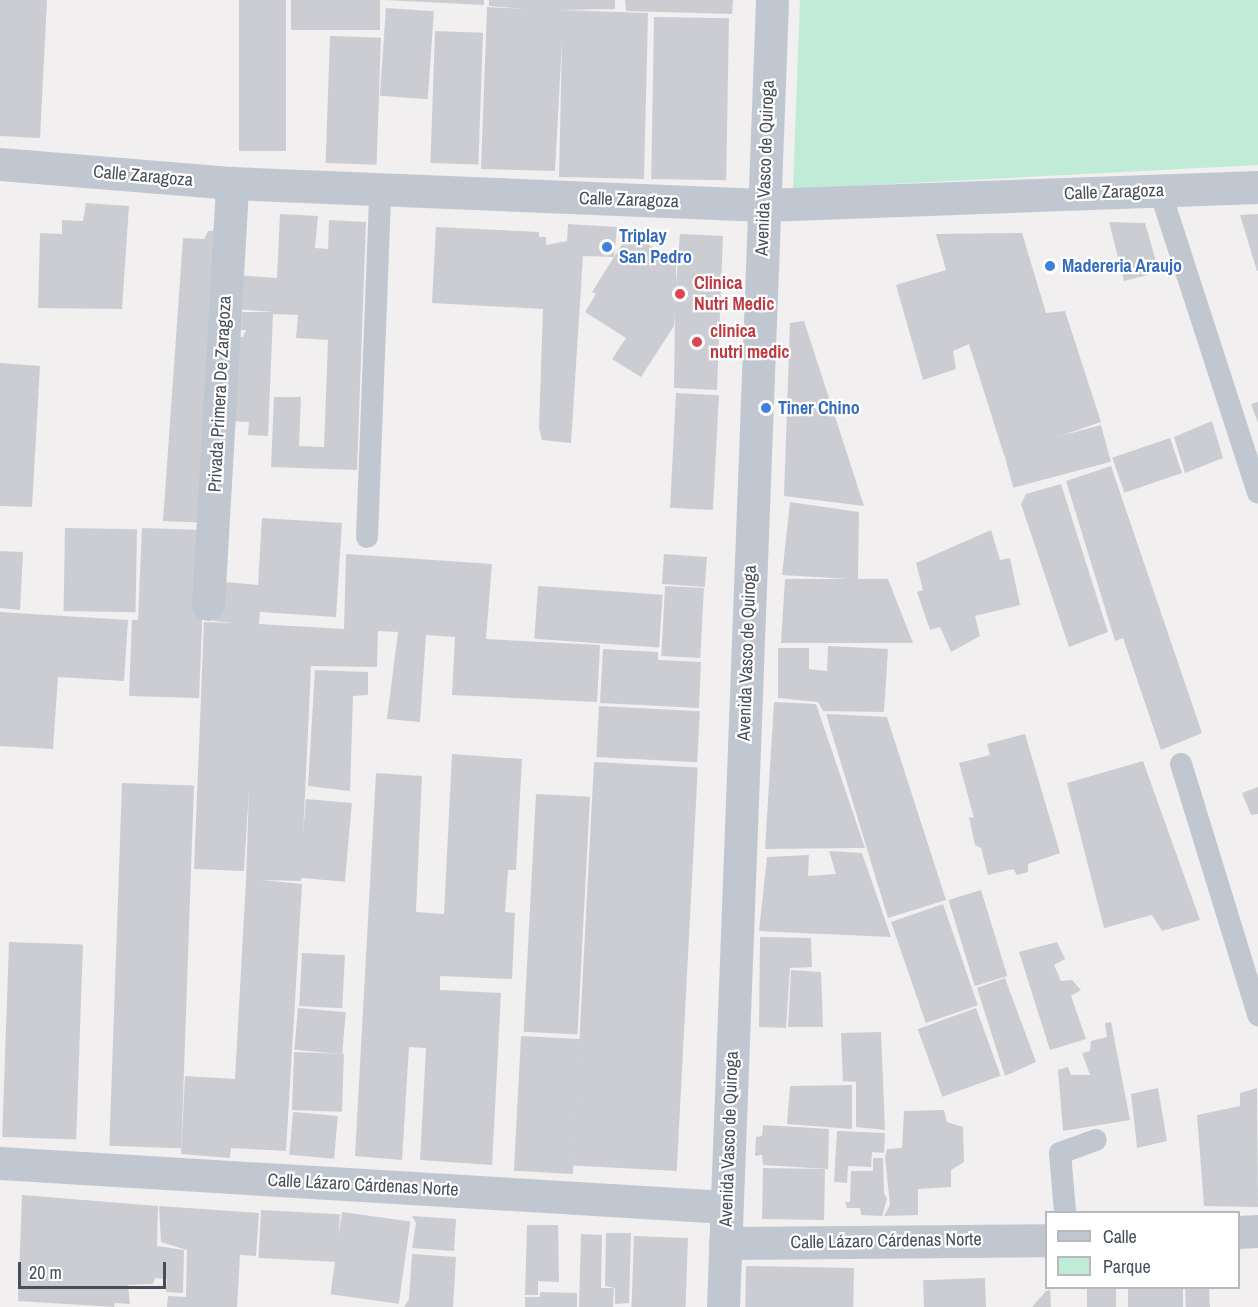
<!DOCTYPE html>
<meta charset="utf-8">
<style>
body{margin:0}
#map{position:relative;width:1258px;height:1307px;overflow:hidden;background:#f1efef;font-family:"Archivo Narrow",sans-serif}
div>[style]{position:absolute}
.green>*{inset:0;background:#c0ebd7}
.building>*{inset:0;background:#cccdd3;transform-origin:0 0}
.service>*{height:22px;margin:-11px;padding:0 11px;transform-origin:11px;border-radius:11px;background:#c0c7d0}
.minor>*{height:33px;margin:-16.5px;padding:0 16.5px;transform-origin:16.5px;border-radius:16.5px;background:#c0c7d0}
.tertiary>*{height:33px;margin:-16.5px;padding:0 16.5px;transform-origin:16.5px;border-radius:16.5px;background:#c0c7d0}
.dots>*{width:16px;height:16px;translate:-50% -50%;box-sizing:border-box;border:3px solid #fff;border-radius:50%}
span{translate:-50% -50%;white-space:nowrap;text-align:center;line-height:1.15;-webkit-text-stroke:4.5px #fff;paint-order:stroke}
.street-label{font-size:18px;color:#484f5b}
.shop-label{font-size:18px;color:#366cbe;font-weight:700}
.left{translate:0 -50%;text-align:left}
.health-label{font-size:18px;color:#be3a42;font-weight:700}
.legend{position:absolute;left:1045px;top:1211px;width:195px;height:78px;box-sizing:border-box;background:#fff;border:2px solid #b6b9bd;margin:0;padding:8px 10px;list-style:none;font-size:18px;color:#484f5b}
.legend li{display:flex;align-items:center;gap:12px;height:30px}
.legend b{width:30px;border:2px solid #b6b9bd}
.scale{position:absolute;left:18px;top:1262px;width:148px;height:27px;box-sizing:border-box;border:3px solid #484f5b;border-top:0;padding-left:8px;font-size:18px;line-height:21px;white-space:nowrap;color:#484f5b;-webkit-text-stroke:4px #fff;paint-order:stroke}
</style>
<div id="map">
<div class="green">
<div style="clip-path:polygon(800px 0,1258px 0,1258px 165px,793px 189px)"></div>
</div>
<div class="building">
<div style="clip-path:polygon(0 0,47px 0,40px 138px,0 136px)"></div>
<div style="left:239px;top:0;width:47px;height:151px"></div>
<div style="left:291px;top:0;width:89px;height:30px"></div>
<div style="clip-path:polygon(385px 0,484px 0,484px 5px)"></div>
<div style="clip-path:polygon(489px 0,615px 0,615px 9px,560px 10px,648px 13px,644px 179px,559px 177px,562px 41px,555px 171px,481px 169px,487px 7px,526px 9px,489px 6px)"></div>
<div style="clip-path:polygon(625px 0,733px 0,732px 14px,626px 11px)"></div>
<div style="left:386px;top:8px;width:48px;height:88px;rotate:4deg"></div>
<div style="left:654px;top:17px;width:75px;height:162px;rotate:1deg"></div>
<div style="left:435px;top:31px;width:48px;height:132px;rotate:2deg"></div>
<div style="left:330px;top:36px;width:51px;height:127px;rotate:2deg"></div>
<div style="clip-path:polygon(86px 203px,129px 206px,122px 309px,38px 308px,40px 233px,62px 234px,62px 220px,83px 221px)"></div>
<div style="clip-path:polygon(280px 214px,318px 216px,315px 248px,328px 249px,329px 220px,366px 222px,357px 470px,271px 467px,274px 397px,301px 397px,299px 446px,324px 447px,328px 340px,296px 338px,298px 315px,273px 314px,268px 436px,248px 435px,249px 422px,225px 421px,229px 337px,243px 337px,246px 330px,241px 330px,242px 312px,275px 312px,235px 309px,237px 275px,277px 278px)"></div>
<div style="clip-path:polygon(1258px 214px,1258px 271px,1257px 271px,1240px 215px)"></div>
<div style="clip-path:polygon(1109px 222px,1145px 223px,1159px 272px,1124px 281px)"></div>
<div style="clip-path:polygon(568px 224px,617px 227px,614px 257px,630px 232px,676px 263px,676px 284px,680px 234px,723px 236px,717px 390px,674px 388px,675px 314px,674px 326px,641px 377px,612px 359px,626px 338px,585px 312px,596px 294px,592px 292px,614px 257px,583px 256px,571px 443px,542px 440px,539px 428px,543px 309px,432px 303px,436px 227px,539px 232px,539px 237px,546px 237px,546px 245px,567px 241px)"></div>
<div style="clip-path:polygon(221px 230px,208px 523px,163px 521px,183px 238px,204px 239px,208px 231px)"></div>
<div style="clip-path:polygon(1022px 233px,1046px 313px,1065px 311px,1101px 422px,1004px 455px,969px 344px,953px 351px,956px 369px,923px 380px,896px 285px,946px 270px,936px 234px)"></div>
<div style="clip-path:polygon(804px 321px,864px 506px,784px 496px,790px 323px)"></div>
<div style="clip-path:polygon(0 363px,40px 366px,32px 507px,0 506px)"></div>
<div style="left:676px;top:393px;width:43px;height:115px;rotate:3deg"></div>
<div style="clip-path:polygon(1258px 402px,1258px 423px,1251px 404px)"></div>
<div style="clip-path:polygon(1212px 421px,1223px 458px,1185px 473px,1174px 437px)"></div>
<div style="left:1101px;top:425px;width:38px;height:101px;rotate:75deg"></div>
<div style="left:1170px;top:438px;width:37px;height:61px;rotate:71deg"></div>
<div style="clip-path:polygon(1111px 466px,1202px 733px,1161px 750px,1123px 638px,1115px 641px,1066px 481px)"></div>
<div style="clip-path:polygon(1061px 484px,1108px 632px,1069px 647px,1021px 504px,1026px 494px)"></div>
<div style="clip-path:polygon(790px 502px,859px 512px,858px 579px,888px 579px,913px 643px,781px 643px,785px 579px,848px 579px,782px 575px)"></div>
<div style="clip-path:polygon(262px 518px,342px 523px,336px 617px,260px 612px,259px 624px,344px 629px,346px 554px,492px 564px,486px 639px,600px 645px,597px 702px,452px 695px,455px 637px,426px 635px,420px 722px,387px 719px,398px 632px,378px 631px,377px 667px,311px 666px,301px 881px,261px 880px,302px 884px,286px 1151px,231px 1148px,230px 1158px,181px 1154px,185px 1076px,235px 1079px,246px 880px,249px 789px,244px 871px,194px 869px,204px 622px,235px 623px,214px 621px,216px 598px,225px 582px,258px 585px)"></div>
<div style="left:65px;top:528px;width:72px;height:83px;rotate:1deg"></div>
<div style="clip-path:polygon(142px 528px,206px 530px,199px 698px,129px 696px,132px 620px,138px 620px)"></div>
<div style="clip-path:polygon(991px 530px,1000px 560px,1010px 558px,1020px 605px,975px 616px,980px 636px,951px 652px,940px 627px,930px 630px,917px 592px,923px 590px,916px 563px)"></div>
<div style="clip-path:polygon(0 551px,23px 552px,20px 610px,0 608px)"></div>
<div style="left:664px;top:554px;width:43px;height:30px;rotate:4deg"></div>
<div style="left:538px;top:586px;width:125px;height:53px;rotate:4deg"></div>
<div style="left:665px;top:586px;width:39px;height:70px;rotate:3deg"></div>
<div style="clip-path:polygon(0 612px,128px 620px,124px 681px,58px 677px,53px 749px,0 746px)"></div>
<div style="clip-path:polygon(828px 646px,888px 649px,884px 712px,823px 711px,818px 702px,778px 698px,778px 648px,809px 648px,809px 669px,827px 671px)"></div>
<div style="clip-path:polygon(603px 649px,658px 652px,658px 660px,701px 662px,699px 708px,600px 703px)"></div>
<div style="clip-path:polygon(315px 670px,368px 672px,368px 695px,353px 696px,350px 791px,308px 786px)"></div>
<div style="clip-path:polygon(774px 702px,816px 704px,865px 848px,765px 849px)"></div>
<div style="left:599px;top:706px;width:101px;height:51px;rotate:3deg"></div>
<div style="clip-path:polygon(826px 714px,887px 717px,946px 900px,888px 918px)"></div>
<div style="clip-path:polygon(1025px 734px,1060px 853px,1028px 864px,1028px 872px,1017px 875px,1013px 869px,988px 875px,981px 848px,975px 845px,969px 817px,974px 818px,959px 763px,990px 755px,987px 744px)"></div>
<div style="clip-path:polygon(452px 754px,522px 759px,516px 870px,508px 870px,505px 912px,515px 913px,512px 979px,440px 976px,440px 990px,501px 993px,492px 1165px,420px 1160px,426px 1048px,409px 1047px,402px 1160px,355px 1156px,376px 773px,422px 776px,415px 934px,416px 912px,444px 914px)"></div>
<div style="clip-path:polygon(1143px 761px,1200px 920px,1162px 931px,1152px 915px,1104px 928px,1067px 783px)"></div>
<div style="left:594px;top:762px;width:104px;height:404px;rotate:3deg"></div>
<div style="left:122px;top:783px;width:72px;height:363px;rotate:2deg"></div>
<div style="clip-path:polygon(1258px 787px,1258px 814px,1251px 815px,1242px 793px)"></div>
<div style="left:536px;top:794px;width:54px;height:238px;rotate:3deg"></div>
<div style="left:306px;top:799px;width:46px;height:79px;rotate:5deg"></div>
<div style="clip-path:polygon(829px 851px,862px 853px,891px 937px,759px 931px,767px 857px,809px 855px,808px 876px,836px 874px)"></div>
<div style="left:981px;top:890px;width:90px;height:34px;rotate:73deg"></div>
<div style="left:943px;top:904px;width:107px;height:55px;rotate:71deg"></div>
<div style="clip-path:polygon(760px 937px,811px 938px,812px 967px,790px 968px,786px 1028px,759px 1027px)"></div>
<div style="left:9px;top:942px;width:74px;height:195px;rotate:2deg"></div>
<div style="clip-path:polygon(1057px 942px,1065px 959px,1054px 965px,1061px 981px,1072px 980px,1081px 990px,1071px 996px,1086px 1039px,1050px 1050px,1019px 952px)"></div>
<div style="left:302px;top:953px;width:43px;height:53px;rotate:3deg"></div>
<div style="clip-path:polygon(791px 970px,821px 972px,823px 1027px,788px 1027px)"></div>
<div style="clip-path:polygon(1005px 978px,1036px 1062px,1005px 1076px,977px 988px)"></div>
<div style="left:298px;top:1008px;width:48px;height:42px;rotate:5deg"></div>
<div style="left:976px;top:1008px;width:72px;height:62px;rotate:70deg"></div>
<div style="clip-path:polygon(1111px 1022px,1130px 1120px,1063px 1131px,1058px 1070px,1068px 1067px,1071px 1075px,1090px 1075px,1082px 1053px,1090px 1051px,1091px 1041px,1107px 1037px,1105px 1023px)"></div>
<div style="clip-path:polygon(881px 1032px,885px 1130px,856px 1127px,856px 1082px,843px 1081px,841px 1033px)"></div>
<div style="left:521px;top:1036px;width:59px;height:135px;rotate:3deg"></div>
<div style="left:294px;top:1052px;width:50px;height:58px;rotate:2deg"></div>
<div style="clip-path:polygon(852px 1085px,852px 1129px,787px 1124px,790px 1086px)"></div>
<div style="clip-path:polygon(1158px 1088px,1167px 1141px,1137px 1148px,1131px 1094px)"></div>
<div style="clip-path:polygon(1257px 1088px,1258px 1207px,1204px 1206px,1197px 1115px,1240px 1106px,1240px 1093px)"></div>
<div style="clip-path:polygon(944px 1110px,947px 1122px,963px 1127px,964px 1162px,951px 1170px,951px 1187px,918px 1189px,918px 1215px,884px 1216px,890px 1205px,885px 1158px,887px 1149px,902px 1148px,904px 1111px)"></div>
<div style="left:293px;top:1112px;width:45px;height:43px;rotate:5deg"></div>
<div style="clip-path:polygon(763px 1125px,829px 1129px,828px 1169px,763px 1165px,762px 1155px,755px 1156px,756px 1137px,762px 1136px)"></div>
<div style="clip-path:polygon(837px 1131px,885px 1133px,884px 1153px,872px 1152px,871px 1167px,848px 1166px,847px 1183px,834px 1182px)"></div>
<div style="clip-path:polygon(873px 1158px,883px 1158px,884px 1193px,887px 1199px,882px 1216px,861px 1215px,860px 1208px,847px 1208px,845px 1202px,850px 1202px,851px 1171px,873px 1171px)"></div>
<div style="left:763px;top:1168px;width:62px;height:51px;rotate:1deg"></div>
<div style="clip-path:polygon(22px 1195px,158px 1206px,157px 1246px,184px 1250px,183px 1293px,166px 1292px,167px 1279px,155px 1278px,153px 1284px,128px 1285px,130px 1304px,115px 1303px,114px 1307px,18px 1301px)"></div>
<div style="clip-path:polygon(159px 1206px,259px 1213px,256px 1256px,240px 1255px,237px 1307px,167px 1307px,168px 1296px,186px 1297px,187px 1250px,161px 1242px)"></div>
<div style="left:261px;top:1210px;width:79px;height:48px;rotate:3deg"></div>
<div style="left:342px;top:1212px;width:69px;height:83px;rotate:8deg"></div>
<div style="clip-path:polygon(412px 1216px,456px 1219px,454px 1251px,412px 1248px,416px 1223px)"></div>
<div style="clip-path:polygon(527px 1225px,558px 1225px,559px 1282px,538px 1281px,538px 1295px,525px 1295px)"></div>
<div style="clip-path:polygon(606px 1233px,631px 1233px,629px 1303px,615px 1304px,615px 1288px,605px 1286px)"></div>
<div style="clip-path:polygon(581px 1234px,602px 1235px,601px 1288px,614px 1288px,613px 1307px,579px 1307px)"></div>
<div style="left:634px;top:1236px;width:54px;height:71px;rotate:2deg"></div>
<div style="clip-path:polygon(412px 1254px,456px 1257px,453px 1307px,404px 1307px,409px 1299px)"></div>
<div style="left:746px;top:1266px;width:108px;height:41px;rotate:1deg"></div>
<div style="left:985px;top:1278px;width:29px;height:62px;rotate:88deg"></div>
<div style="left:1087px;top:1288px;width:29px;height:19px"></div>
<div style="left:1128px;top:1288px;width:55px;height:19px"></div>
<div style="left:1209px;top:1288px;width:19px;height:24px;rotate:87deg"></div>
<div style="clip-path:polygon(1050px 1290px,1051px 1307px,1032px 1307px,1046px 1291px)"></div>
<div style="clip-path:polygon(540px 1292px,577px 1293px,577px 1307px,525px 1307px,525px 1297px,540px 1297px)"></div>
</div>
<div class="service">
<div style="left:1160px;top:191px;width:317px;rotate:72deg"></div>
<div style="left:367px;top:537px;width:346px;rotate:-87.8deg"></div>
<div style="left:1181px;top:764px;width:263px;rotate:72.9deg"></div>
<div style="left:1065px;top:1212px;width:59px;rotate:-94.8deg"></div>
<div style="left:1060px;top:1153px;width:38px;rotate:-20deg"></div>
</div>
<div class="minor">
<div style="left:0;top:164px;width:233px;rotate:4.7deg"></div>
<div style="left:232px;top:183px;width:532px;rotate:2.37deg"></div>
<div style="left:764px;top:205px;width:494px;rotate:-2.1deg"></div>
<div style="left:0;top:1163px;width:727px;rotate:3.47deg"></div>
<div style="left:1238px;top:1232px;width:20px;rotate:-3deg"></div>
<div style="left:725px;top:1243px;width:321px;rotate:-0.5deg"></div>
</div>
<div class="tertiary">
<div style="left:208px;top:604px;width:422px;rotate:-86.7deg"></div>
<div style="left:723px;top:1307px;width:1308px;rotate:-87.85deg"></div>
</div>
<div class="dots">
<div style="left:607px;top:247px;background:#3f7fe0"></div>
<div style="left:1050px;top:266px;background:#3f7fe0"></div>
<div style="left:680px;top:294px;background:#e0444e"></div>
<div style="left:697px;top:342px;background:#e0444e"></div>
<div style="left:766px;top:408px;background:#3f7fe0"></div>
</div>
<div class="street-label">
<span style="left:765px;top:168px;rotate:-88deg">Avenida Vasco de Quiroga</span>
<span style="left:143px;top:176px;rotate:5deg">Calle Zaragoza</span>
<span style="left:1114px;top:192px;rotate:-2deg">Calle Zaragoza</span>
<span style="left:629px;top:200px;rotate:2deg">Calle Zaragoza</span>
<span style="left:220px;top:394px;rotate:-87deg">Privada Primera De Zaragoza</span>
<span style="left:747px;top:653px;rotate:-88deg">Avenida Vasco de Quiroga</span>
<span style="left:729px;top:1139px;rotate:-88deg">Avenida Vasco de Quiroga</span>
<span style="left:363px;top:1185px;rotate:3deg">Calle Lázaro Cárdenas Norte</span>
<span style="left:886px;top:1241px;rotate:-1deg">Calle Lázaro Cárdenas Norte</span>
</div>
<div class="shop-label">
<span class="left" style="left:619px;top:247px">Triplay<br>San Pedro</span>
<span class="left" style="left:1062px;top:266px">Madereria Araujo</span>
<span class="left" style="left:778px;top:408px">Tiner Chino</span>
</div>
<div class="health-label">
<span class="left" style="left:694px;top:294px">Clinica<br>Nutri Medic</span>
<span class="left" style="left:710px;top:342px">clinica<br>nutri medic</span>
</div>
<ul class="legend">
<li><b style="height:8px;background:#c0c7d0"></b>Calle</li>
<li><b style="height:16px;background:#c0ebd7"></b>Parque</li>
</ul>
<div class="scale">20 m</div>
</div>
